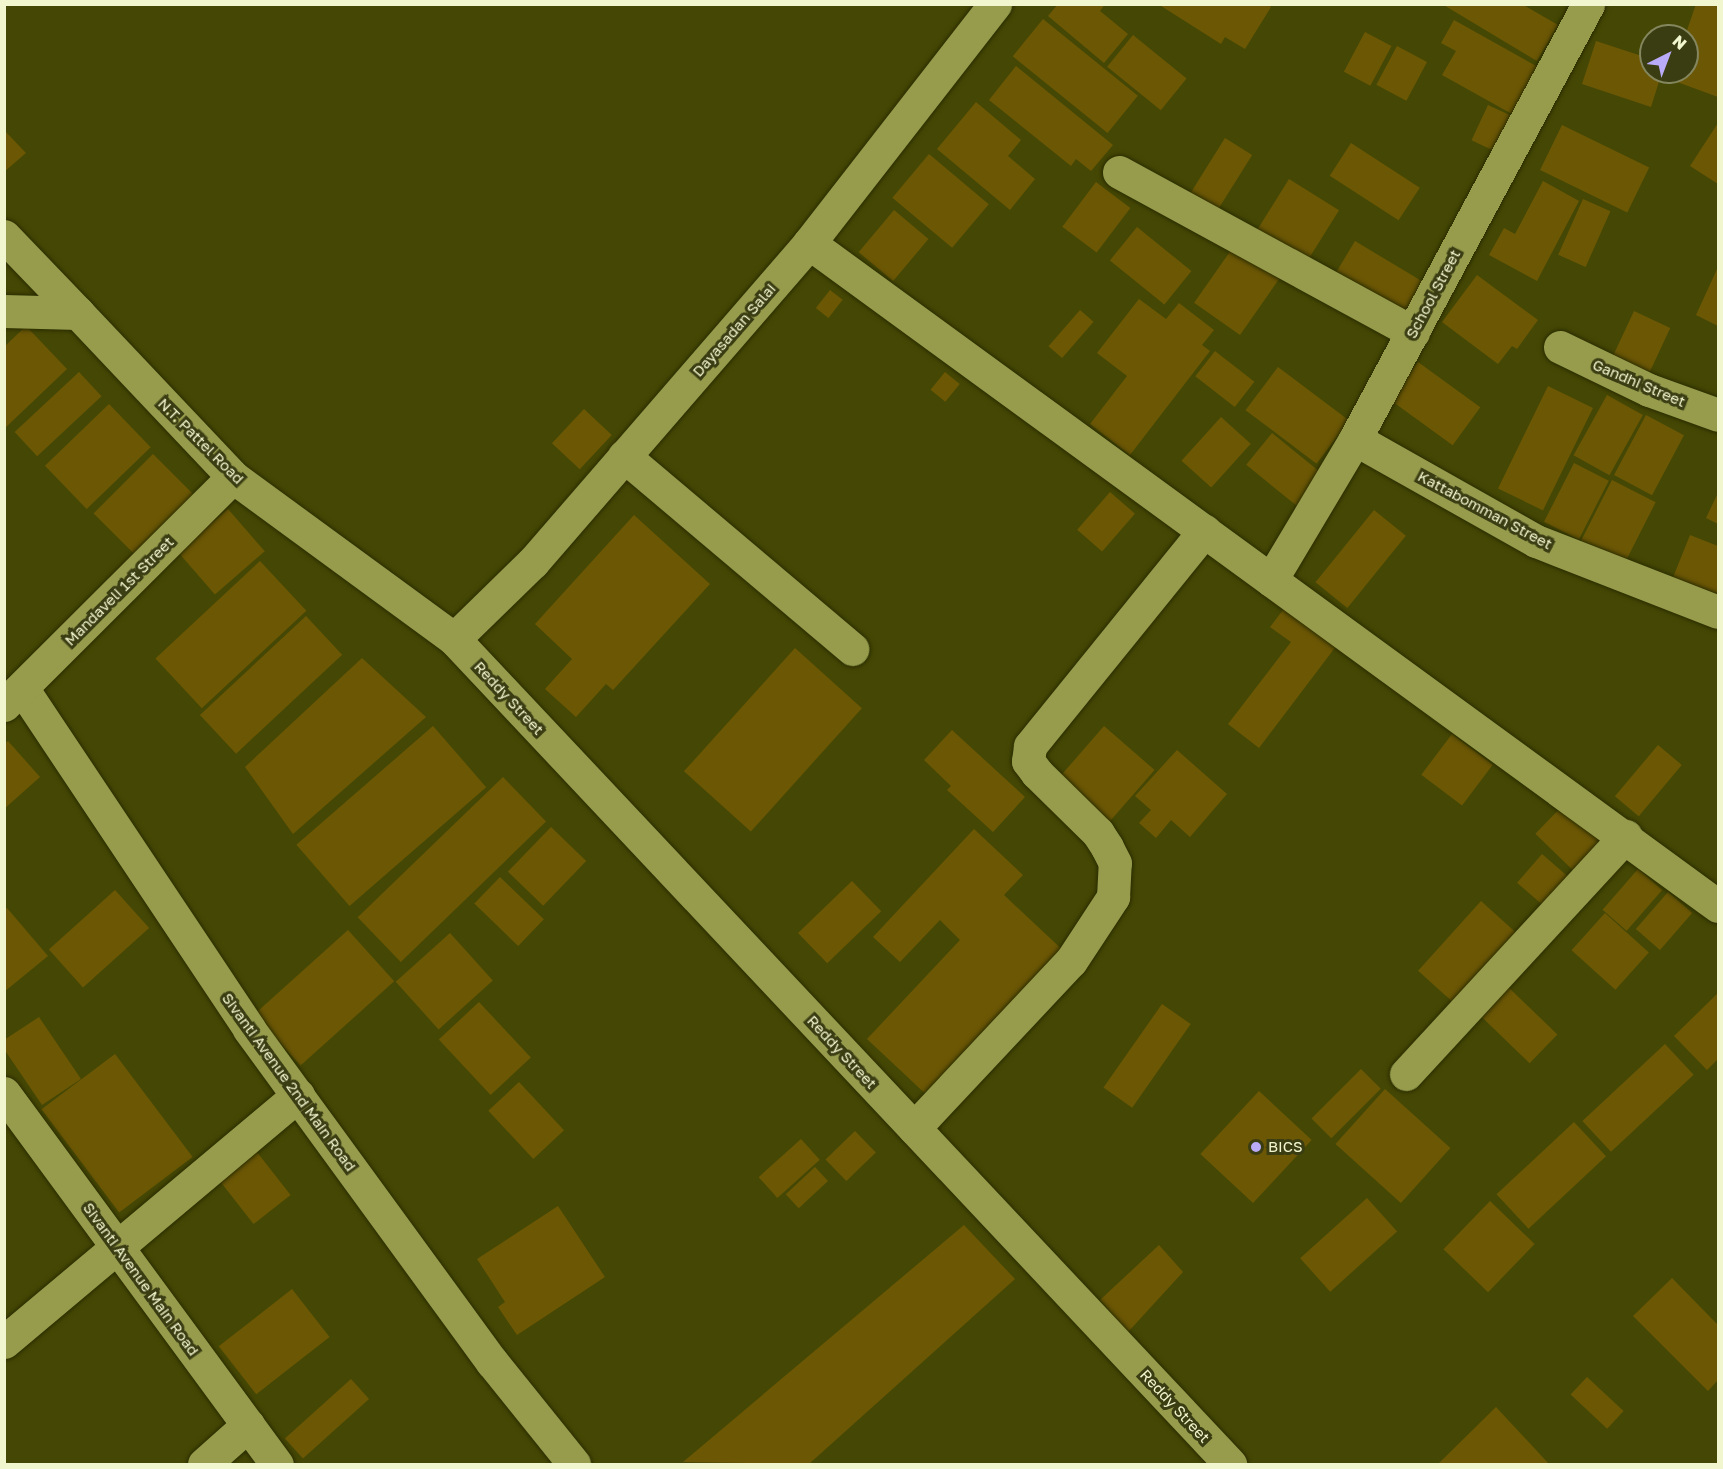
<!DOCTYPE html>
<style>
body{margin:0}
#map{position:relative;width:1723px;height:1469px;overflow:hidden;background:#454804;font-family:"Golos Text",sans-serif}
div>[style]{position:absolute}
.building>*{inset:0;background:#6c5705;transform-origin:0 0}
.roads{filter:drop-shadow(0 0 2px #2b2d01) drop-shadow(0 0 2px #2b2d01)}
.minor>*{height:33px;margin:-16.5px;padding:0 16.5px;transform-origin:16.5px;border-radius:16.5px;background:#969c4c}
.dots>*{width:16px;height:16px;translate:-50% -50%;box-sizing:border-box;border:3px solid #3a3c12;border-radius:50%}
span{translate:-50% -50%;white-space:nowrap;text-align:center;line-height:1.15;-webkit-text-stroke:6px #3a3c12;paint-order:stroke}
.street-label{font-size:15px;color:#f2f6ce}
.poi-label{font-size:15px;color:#f2f6ce}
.left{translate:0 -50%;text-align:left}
.frame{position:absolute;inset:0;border:6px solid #f2f6ce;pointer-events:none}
.north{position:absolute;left:1639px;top:24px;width:60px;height:60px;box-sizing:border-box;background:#3a3c12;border:2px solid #84865d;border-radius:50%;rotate:42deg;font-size:16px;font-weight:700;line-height:24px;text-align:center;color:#f2f6ce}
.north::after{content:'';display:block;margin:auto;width:21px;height:27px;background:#b9abf7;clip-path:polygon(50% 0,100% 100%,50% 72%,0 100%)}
</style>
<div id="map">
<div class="building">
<div style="clip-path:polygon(1058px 4px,1105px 4px,1100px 11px,1128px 34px,1104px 63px,1048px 16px)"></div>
<div style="clip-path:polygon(1158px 4px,1267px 4px,1271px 7px,1245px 49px,1225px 37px,1221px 44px)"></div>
<div style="clip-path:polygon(1442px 4px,1522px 4px,1558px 25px,1537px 61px)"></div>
<div style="clip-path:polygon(1696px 4px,1718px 4px,1718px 97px,1669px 79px,1672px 72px,1687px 72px,1685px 36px)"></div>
<div style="left:1043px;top:19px;width:122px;height:48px;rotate:39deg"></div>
<div style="clip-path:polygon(1454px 20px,1547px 72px,1521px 119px,1442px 75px,1456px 51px,1441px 43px)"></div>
<div style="left:1365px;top:32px;width:30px;height:45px;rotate:28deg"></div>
<div style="left:1133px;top:35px;width:69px;height:41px;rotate:39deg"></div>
<div style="clip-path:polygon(1596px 41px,1651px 59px,1651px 72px,1662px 72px,1651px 107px,1582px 84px)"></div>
<div style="left:1397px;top:46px;width:34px;height:44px;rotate:28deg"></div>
<div style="clip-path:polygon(1016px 66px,1113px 145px,1091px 171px,1076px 159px,1071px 166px,989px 100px)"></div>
<div style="clip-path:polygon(976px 102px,1021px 140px,1008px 156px,1035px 179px,1010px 210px,937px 149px)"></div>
<div style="left:1488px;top:105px;width:38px;height:39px;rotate:25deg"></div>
<div style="clip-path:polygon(1718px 123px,1718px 184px,1690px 166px)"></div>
<div style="left:1562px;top:125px;width:97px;height:50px;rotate:26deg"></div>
<div style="clip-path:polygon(4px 130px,26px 153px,4px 172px)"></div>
<div style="left:1225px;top:138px;width:32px;height:65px;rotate:32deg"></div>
<div style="left:1351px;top:143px;width:82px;height:39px;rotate:33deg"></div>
<div style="left:929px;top:154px;width:78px;height:57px;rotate:40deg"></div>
<div style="left:1289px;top:179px;width:59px;height:59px;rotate:32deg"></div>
<div style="clip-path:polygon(1543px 181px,1579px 201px,1537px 281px,1489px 255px,1504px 228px,1515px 234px)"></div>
<div style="left:1096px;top:182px;width:43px;height:56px;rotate:37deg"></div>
<div style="left:1583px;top:199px;width:30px;height:61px;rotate:24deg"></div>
<div style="left:894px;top:210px;width:45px;height:55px;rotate:40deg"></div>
<div style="left:1137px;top:227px;width:70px;height:43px;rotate:39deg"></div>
<div style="left:1355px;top:241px;width:90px;height:36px;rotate:31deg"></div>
<div style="left:1236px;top:243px;width:56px;height:73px;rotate:35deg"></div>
<div style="clip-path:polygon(1718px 267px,1718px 326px,1696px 315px)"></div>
<div style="clip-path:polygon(1477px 275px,1538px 320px,1517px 349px,1512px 346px,1498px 364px,1442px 322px)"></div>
<div style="left:830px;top:290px;width:16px;height:23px;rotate:38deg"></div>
<div style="clip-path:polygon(1139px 299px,1166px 319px,1179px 303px,1214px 330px,1202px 345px,1210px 351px,1130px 455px,1090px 424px,1127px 376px,1097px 353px)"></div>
<div style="left:1080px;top:310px;width:18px;height:48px;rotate:41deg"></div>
<div style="left:1634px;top:311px;width:40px;height:55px;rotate:25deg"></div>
<div style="clip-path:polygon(26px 326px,67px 369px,4px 429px,4px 347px)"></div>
<div style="left:1215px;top:351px;width:50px;height:32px;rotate:38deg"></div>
<div style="left:1418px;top:362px;width:77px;height:47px;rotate:36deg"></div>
<div style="left:1278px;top:367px;width:89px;height:54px;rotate:37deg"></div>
<div style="left:79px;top:372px;width:33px;height:88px;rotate:47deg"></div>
<div style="left:945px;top:372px;width:19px;height:23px;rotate:39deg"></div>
<div style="left:1548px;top:386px;width:50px;height:114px;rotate:26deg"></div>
<div style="left:1607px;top:395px;width:41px;height:69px;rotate:29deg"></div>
<div style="left:109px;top:404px;width:60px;height:89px;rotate:46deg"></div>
<div style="left:584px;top:409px;width:38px;height:47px;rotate:43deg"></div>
<div style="left:1646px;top:415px;width:43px;height:68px;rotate:28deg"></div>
<div style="left:1221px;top:417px;width:40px;height:59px;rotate:42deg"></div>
<div style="left:1272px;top:433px;width:67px;height:41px;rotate:39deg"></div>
<div style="left:153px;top:454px;width:59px;height:84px;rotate:45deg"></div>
<div style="left:1574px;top:463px;width:39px;height:66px;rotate:27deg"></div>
<div style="left:1612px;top:480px;width:49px;height:72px;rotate:27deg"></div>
<div style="left:1110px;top:492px;width:33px;height:50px;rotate:41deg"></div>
<div style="clip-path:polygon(1717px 495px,1718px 496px,1718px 524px,1706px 518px)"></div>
<div style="left:228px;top:509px;width:56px;height:66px;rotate:49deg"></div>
<div style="left:1374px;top:510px;width:41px;height:93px;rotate:39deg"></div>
<div style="clip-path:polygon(634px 515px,710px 584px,613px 690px,606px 684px,576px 717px,545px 689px,572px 659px,535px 624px)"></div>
<div style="clip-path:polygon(1690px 535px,1718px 546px,1718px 599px,1672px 580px)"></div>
<div style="left:260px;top:561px;width:68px;height:143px;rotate:47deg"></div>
<div style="clip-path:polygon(1286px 606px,1337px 645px,1259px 748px,1228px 724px,1291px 642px,1270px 627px)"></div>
<div style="left:306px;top:616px;width:53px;height:145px;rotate:47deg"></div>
<div style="left:795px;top:648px;width:90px;height:166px;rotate:42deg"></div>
<div style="clip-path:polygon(362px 658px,426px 717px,293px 834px,245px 767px)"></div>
<div style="left:433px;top:726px;width:81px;height:181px;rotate:49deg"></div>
<div style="left:1104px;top:726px;width:67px;height:72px;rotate:41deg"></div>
<div style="clip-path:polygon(952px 730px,1025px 797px,993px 832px,947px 790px,951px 786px,924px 760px)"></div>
<div style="left:1452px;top:734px;width:51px;height:51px;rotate:37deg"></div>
<div style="clip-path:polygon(8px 741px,40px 777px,4px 809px,4px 744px)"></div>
<div style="left:1658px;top:745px;width:31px;height:67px;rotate:40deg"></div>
<div style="clip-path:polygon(1177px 750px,1227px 794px,1190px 837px,1171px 820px,1156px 838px,1139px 823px,1151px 810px,1135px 796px)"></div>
<div style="left:503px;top:777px;width:62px;height:202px;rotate:46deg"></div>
<div style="left:1568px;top:800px;width:57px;height:47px;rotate:44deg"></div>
<div style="left:551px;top:827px;width:49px;height:62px;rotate:44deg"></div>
<div style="clip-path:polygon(974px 829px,1023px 875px,1004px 895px,1068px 955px,932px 1100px,867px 1039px,960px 940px,940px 920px,900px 962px,873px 937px)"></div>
<div style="left:1542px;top:854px;width:45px;height:38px;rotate:41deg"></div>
<div style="left:1638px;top:869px;width:32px;height:54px;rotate:41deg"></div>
<div style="left:500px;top:877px;width:61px;height:37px;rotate:44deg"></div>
<div style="left:852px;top:881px;width:42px;height:75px;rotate:46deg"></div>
<div style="left:115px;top:890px;width:51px;height:89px;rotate:48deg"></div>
<div style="left:1668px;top:892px;width:32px;height:49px;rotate:41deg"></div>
<div style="left:1481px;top:901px;width:51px;height:94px;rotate:42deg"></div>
<div style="clip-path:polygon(7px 908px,48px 956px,4px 992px,4px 910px)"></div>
<div style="left:1605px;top:913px;width:59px;height:50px;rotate:42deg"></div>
<div style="left:348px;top:930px;width:69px;height:126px;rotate:48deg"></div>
<div style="left:450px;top:933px;width:64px;height:73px;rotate:48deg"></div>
<div style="left:1502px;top:981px;width:77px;height:40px;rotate:44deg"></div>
<div style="clip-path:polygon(1718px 993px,1718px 1059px,1707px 1070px,1674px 1036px)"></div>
<div style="left:479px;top:1002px;width:76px;height:55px;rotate:47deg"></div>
<div style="left:1162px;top:1004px;width:35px;height:102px;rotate:35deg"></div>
<div style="clip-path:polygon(39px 1017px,81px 1079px,42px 1105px,4px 1049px,4px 1040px)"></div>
<div style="left:1665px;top:1044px;width:42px;height:113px;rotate:47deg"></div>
<div style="left:115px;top:1054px;width:129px;height:92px;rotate:53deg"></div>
<div style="left:1361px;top:1069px;width:28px;height:70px;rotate:45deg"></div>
<div style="left:519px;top:1082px;width:66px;height:42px;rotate:47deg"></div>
<div style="left:1385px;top:1089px;width:88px;height:74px;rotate:42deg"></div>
<div style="left:1259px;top:1091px;width:72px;height:86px;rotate:43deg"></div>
<div style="left:1574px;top:1122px;width:47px;height:106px;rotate:47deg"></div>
<div style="left:855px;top:1131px;width:30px;height:41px;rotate:46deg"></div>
<div style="left:801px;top:1139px;width:28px;height:57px;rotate:48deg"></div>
<div style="left:253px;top:1147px;width:61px;height:47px;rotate:52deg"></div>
<div style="left:815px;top:1167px;width:19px;height:40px;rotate:47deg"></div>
<div style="left:1367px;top:1198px;width:45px;height:90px;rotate:48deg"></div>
<div style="left:1490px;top:1201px;width:62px;height:67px;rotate:44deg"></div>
<div style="clip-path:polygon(558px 1206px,605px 1277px,517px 1335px,498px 1307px,505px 1302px,477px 1259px)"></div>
<div style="clip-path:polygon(964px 1225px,1015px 1279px,809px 1464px,683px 1462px)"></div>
<div style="clip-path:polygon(1159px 1245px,1183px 1272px,1128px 1332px,1100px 1300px)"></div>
<div style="clip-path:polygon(1672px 1278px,1718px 1325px,1718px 1380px,1708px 1391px,1633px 1316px)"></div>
<div style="left:292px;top:1289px;width:61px;height:93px;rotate:52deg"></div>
<div style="left:1587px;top:1377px;width:50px;height:24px;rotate:43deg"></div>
<div style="left:351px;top:1379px;width:27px;height:89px;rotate:48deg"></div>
<div style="clip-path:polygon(1496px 1407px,1549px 1464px,1438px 1464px)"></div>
</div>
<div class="roads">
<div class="minor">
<div style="left:1119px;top:172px;width:335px;rotate:28.6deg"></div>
<div style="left:4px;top:236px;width:107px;rotate:46.1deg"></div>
<div style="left:809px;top:243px;width:1125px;rotate:36.11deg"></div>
<div style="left:4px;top:311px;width:74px;rotate:1.5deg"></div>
<div style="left:78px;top:313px;width:226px;rotate:46.6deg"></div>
<div style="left:233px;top:477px;width:274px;rotate:36.2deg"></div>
<div style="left:454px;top:639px;width:1133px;rotate:46.75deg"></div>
<div style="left:1560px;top:347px;width:99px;rotate:25.8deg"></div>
<div style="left:1649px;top:390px;width:73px;rotate:19.9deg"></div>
<div style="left:1355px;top:439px;width:208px;rotate:29.4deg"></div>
<div style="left:1536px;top:541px;width:195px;rotate:21.3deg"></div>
<div style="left:624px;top:456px;width:299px;rotate:40.2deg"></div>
<div style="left:1271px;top:580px;width:164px;rotate:-59.2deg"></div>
<div style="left:1355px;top:439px;width:493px;rotate:-61.8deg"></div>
<div style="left:454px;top:639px;width:110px;rotate:-44.3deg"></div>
<div style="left:533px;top:562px;width:422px;rotate:-49.1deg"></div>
<div style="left:809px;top:243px;width:303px;rotate:-52.1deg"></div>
<div style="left:22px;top:688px;width:410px;rotate:56.3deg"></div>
<div style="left:249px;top:1029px;width:412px;rotate:53.9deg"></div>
<div style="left:492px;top:1362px;width:131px;rotate:51.2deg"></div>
<div style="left:4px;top:705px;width:323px;rotate:-44.9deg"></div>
<div style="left:1406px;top:1074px;width:324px;rotate:-47.3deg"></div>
<div style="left:4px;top:1093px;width:461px;rotate:53.7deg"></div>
<div style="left:914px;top:1128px;width:229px;rotate:-46.8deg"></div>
<div style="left:1071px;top:961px;width:77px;rotate:-56.7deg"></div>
<div style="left:1113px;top:897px;width:34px;rotate:-87deg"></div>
<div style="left:1115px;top:863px;width:18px;rotate:-117deg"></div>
<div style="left:1107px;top:847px;width:17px;rotate:-123deg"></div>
<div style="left:1098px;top:833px;width:86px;rotate:-135.5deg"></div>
<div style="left:1037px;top:773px;width:15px;rotate:-127deg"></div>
<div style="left:1028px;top:761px;width:15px;rotate:-82deg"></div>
<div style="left:1030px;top:746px;width:277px;rotate:-51deg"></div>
<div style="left:4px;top:1342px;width:384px;rotate:-40deg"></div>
<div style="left:204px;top:1464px;width:59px;rotate:-41.6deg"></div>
</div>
</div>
<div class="dots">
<div style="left:1256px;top:1147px;background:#b9abf7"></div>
</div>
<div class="street-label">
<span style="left:1433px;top:294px;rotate:-62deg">School Street</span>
<span style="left:734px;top:330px;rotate:-49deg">Dayasadan Salai</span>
<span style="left:1639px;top:383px;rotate:23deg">Gandhi Street</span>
<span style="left:201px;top:441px;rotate:45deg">N.T. Pattel Road</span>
<span style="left:1485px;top:510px;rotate:28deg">Kattabomman Street</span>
<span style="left:119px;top:591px;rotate:-45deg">Mandaveli 1st Street</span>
<span style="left:509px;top:698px;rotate:47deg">Reddy Street</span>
<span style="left:842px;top:1052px;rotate:47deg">Reddy Street</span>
<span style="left:289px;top:1082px;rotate:54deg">Sivanti Avenue 2nd Main Road</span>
<span style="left:141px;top:1279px;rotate:54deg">Sivanti Avenue Main Road</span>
<span style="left:1175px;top:1406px;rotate:47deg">Reddy Street</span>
</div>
<div class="poi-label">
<span class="left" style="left:1268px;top:1147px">BICS</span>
</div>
<div class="frame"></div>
<div class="north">N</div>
</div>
